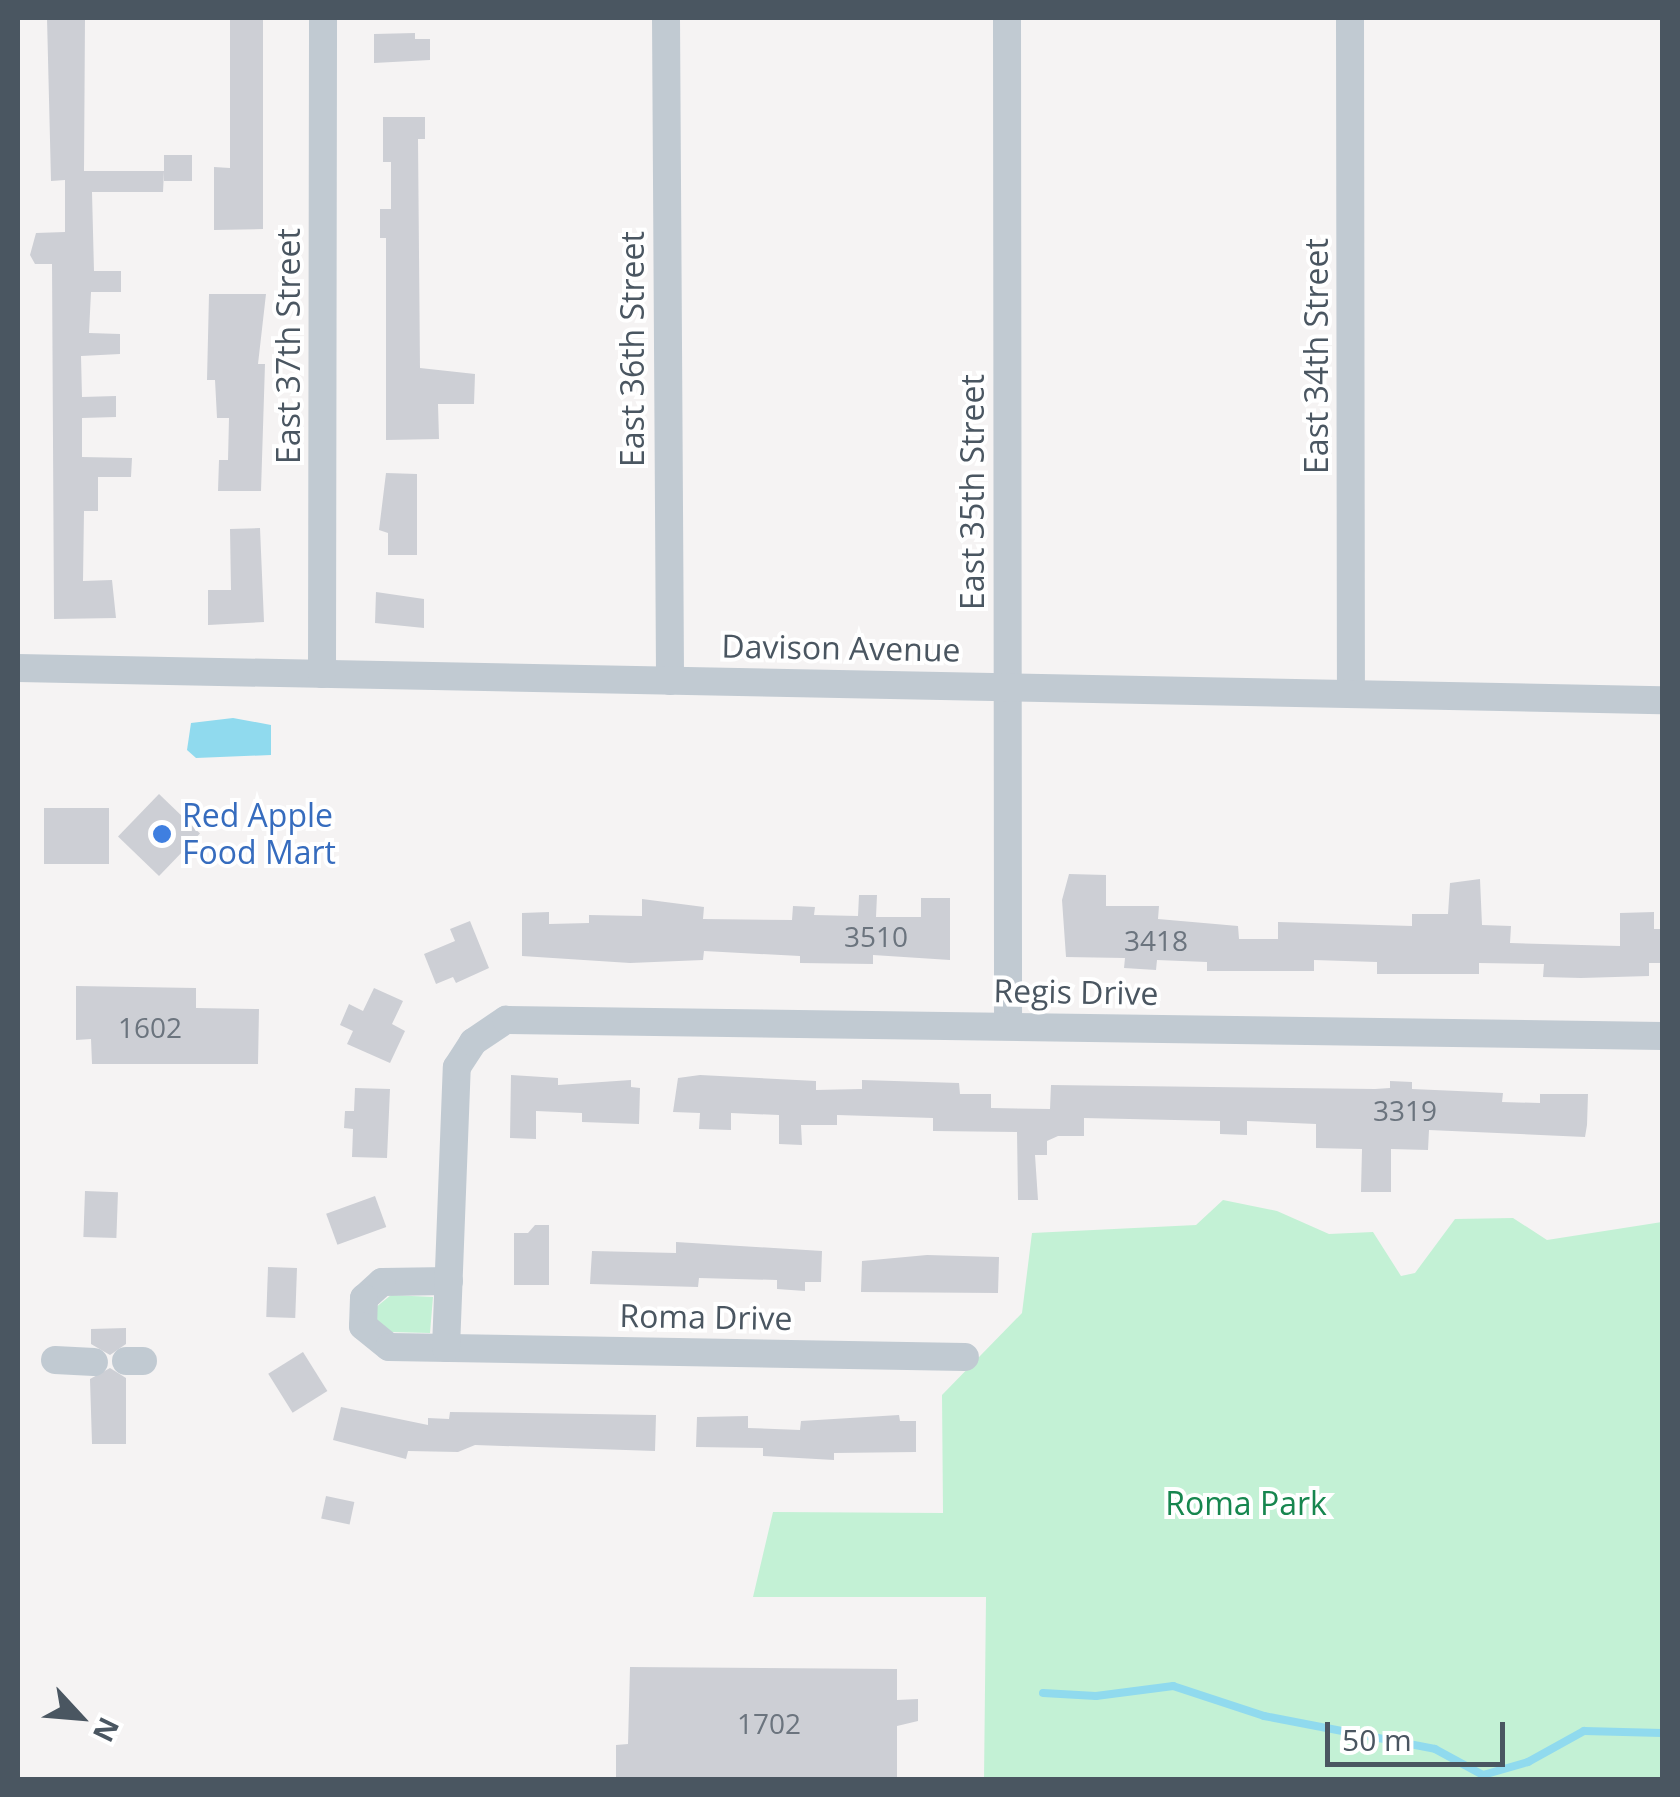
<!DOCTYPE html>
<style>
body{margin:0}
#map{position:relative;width:1680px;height:1797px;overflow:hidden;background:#f5f3f3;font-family:"Open Sans",sans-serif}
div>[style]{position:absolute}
.green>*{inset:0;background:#c3f1d5}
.water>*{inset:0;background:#90daee}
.stream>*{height:8px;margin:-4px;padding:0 4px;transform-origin:4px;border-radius:4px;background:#90daee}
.building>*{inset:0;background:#cdcfd5;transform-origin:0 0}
.minor>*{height:28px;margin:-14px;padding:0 14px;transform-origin:14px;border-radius:14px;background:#c1cad2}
.dots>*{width:28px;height:28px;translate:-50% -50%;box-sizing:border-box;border:5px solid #fff;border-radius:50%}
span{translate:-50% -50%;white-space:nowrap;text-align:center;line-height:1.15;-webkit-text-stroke:8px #fff;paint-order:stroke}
.number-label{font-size:28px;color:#6b747e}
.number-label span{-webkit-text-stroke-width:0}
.street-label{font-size:32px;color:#4a5661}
.shop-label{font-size:32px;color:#366cbe}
.left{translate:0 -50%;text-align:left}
.park-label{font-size:32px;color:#17864f}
.frame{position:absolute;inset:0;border:20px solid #4a5661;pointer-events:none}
.north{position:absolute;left:30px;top:1667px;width:100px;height:100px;-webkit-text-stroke:8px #fff;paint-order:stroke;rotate:116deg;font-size:28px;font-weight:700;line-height:40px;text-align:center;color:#4a5661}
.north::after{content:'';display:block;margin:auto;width:35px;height:45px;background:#4a5661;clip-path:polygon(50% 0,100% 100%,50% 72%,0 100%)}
.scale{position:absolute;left:1325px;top:1722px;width:180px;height:45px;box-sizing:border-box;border:5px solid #4a5661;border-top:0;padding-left:12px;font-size:30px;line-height:35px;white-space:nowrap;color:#4a5661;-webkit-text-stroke:8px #fff;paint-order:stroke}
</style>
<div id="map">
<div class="green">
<div style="clip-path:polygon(1223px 1200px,1277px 1211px,1329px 1234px,1373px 1232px,1401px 1276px,1415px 1273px,1455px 1219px,1513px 1218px,1547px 1240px,1662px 1222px,1662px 1779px,984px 1779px,986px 1597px,753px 1597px,773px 1512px,943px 1513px,942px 1395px,1022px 1313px,1032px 1233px,1196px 1225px)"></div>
<div style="clip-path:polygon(391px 1295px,433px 1297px,430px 1333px,391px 1332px,377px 1320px,375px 1308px)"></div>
</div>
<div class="water">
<div style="clip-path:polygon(233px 718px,271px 725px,271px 755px,196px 758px,187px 750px,191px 723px)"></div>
</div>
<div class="stream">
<div style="left:1043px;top:1693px;width:53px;rotate:3.2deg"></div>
<div style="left:1096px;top:1696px;width:78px;rotate:-7.4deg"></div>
<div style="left:1173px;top:1686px;width:96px;rotate:18.2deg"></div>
<div style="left:1264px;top:1716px;width:174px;rotate:10.9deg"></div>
<div style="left:1435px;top:1749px;width:55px;rotate:28.4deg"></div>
<div style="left:1483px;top:1775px;width:47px;rotate:-16.1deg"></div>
<div style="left:1528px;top:1762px;width:64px;rotate:-29deg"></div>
<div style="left:1584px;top:1731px;width:78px;rotate:1.5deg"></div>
</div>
<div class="building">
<div style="clip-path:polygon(47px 18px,85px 18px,84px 171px,164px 171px,163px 192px,92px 192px,94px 271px,121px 271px,121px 292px,91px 292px,89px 333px,120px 334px,120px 354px,81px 356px,82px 397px,116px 396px,116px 417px,82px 418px,82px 457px,132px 458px,131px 477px,98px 477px,98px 511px,84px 511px,83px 581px,112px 580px,116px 618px,54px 619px,52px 264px,35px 264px,30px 255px,36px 233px,65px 232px,65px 180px,51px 181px)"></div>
<div style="clip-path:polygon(230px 19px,263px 19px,263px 229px,214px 230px,214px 167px,230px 168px)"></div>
<div style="clip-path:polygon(415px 33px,415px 39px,430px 39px,430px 60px,374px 63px,374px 34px)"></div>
<div style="clip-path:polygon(383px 117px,425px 117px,425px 139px,418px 139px,420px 368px,475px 374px,474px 404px,438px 404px,439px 439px,386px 440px,386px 238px,380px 238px,380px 209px,391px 209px,391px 162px,383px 162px)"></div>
<div style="left:164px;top:155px;width:28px;height:26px"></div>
<div style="clip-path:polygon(209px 294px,266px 294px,258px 364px,265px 364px,261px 491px,218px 491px,219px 460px,228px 460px,229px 418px,217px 418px,215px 380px,207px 380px)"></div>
<div style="clip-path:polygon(386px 473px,417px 474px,417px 555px,388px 555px,388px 533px,379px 530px)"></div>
<div style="clip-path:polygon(260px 528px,264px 622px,208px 625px,208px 590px,231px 590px,230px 529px)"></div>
<div style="clip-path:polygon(376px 592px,424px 599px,424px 628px,375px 623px)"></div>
<div style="left:159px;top:794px;width:57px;height:59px;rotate:44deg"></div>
<div style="left:44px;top:808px;width:65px;height:56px"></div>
<div style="clip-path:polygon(1069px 874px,1106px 875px,1106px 906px,1159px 906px,1158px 919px,1238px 926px,1239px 939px,1278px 939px,1278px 922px,1412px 926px,1412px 914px,1448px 914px,1450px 883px,1480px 879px,1482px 925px,1511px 926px,1510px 943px,1620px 946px,1620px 913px,1654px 912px,1654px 929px,1662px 929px,1662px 963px,1649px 963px,1649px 976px,1581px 978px,1543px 977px,1544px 964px,1479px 963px,1479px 974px,1377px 974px,1377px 962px,1314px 960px,1314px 971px,1207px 971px,1207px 962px,1157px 960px,1156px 970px,1124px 968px,1125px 958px,1066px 957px,1062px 900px)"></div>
<div style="clip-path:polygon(859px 895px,877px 895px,876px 917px,921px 917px,921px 898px,950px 898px,950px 960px,873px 955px,873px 964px,800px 963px,800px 956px,704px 951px,703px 960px,630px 963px,522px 956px,522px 913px,549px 912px,549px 924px,589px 923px,589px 915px,642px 916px,642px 899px,704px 907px,703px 919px,792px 920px,793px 906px,815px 907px,814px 915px,858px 916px)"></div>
<div style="clip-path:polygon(470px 921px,489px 968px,456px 983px,453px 977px,436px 984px,424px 954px,455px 941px,450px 929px)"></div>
<div style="clip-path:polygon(76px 986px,196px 988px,196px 1008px,259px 1009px,258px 1064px,92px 1064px,91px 1039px,76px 1040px)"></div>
<div style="clip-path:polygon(374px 988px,403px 1001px,392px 1024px,405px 1031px,390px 1063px,347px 1044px,353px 1031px,340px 1025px,349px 1004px,363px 1011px)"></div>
<div style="clip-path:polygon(511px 1075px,558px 1078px,558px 1085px,631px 1080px,631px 1087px,640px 1088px,639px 1124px,582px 1122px,582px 1113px,536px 1111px,536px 1139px,510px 1138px)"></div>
<div style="clip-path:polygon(700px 1075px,816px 1081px,816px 1090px,862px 1089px,862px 1080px,959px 1083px,960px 1094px,991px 1094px,991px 1108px,1050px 1109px,1051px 1085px,1375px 1089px,1390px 1088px,1390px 1081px,1412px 1082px,1412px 1089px,1503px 1093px,1502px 1102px,1540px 1103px,1540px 1094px,1588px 1094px,1587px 1125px,1585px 1137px,1429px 1130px,1428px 1150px,1391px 1149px,1391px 1192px,1361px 1192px,1362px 1149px,1316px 1148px,1316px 1124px,1247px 1121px,1247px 1135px,1220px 1134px,1220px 1121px,1084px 1118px,1084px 1136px,1058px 1136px,1047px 1141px,1047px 1155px,1035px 1155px,1038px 1200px,1018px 1200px,1017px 1132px,933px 1131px,933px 1118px,837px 1115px,837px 1125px,801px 1125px,802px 1145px,779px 1144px,779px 1115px,731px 1113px,731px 1130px,699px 1129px,700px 1113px,673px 1112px,678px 1078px)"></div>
<div style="clip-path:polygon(355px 1088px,390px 1089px,387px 1158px,352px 1157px,353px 1129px,344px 1128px,345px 1111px,354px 1111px)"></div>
<div style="left:85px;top:1191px;width:33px;height:46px;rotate:2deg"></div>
<div style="left:375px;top:1196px;width:33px;height:52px;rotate:70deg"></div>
<div style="clip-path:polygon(535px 1225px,549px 1225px,549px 1285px,514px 1285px,514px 1233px,528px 1233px)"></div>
<div style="clip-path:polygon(676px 1242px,822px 1251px,821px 1282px,805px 1282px,805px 1291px,777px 1289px,777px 1280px,699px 1278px,698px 1287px,590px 1284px,592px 1251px,676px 1253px)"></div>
<div style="clip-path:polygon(927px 1255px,999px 1257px,998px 1293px,861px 1292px,862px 1261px)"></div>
<div style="left:268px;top:1267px;width:29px;height:50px;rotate:2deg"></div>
<div style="clip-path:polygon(126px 1328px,126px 1344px,110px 1355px,91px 1344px,91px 1329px)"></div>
<div style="left:303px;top:1352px;width:46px;height:41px;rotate:58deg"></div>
<div style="clip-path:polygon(110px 1368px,126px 1378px,126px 1444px,92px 1444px,90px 1379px)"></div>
<div style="clip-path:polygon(341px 1407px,428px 1425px,428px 1418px,449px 1419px,450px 1412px,656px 1415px,655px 1451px,475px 1445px,458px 1452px,408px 1451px,406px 1459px,333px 1440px)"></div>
<div style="clip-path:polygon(899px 1415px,900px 1421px,916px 1421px,916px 1452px,834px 1453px,834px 1460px,763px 1456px,763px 1448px,696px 1447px,697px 1417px,748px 1416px,748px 1428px,800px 1430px,801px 1421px)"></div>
<div style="left:326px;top:1496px;width:29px;height:23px;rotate:12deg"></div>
<div style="clip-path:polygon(630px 1667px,897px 1669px,897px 1700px,918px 1699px,918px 1721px,897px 1726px,897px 1780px,616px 1780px,616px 1745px,628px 1744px)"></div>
</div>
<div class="minor">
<div style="left:666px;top:18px;width:663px;rotate:89.65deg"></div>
<div style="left:1007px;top:18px;width:1008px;rotate:89.94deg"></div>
<div style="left:1350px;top:18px;width:676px;rotate:89.92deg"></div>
<div style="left:18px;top:668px;width:1644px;rotate:1.12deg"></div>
<div style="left:322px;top:674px;width:656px;rotate:-89.91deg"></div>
<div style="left:449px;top:1281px;width:67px;rotate:179.1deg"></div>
<div style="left:382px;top:1282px;width:24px;rotate:138deg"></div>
<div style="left:364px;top:1298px;width:28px;rotate:92deg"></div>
<div style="left:363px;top:1326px;width:33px;rotate:39deg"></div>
<div style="left:389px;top:1347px;width:576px;rotate:0.99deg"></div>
<div style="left:446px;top:1348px;width:281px;rotate:-87.8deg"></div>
<div style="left:457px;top:1067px;width:30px;rotate:-57deg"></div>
<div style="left:473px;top:1042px;width:40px;rotate:-34deg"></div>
<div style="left:506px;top:1020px;width:1156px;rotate:0.79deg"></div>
<div style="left:55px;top:1360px;width:39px;rotate:3deg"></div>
<div style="left:126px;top:1361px;width:17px"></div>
</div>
<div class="dots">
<div style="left:162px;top:834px;background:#3f7fe0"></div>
</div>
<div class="number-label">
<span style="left:876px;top:936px">3510</span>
<span style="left:1156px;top:940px">3418</span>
<span style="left:150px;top:1027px">1602</span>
<span style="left:1405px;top:1110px">3319</span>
<span style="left:769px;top:1723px">1702</span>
</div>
<div class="street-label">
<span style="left:288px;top:346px;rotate:-90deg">East 37th Street</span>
<span style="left:632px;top:349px;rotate:-90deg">East 36th Street</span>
<span style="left:1316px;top:356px;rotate:-90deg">East 34th Street</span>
<span style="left:972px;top:492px;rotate:-90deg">East 35th Street</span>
<span style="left:841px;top:648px;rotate:1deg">Davison Avenue</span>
<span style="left:1076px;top:992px;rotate:1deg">Regis Drive</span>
<span style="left:706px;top:1317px;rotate:1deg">Roma Drive</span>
</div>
<div class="shop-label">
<span class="left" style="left:182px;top:834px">Red Apple<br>Food Mart</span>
</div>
<div class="park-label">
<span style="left:1246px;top:1503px">Roma Park</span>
</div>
<div class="frame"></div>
<div class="north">N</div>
<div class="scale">50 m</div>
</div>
